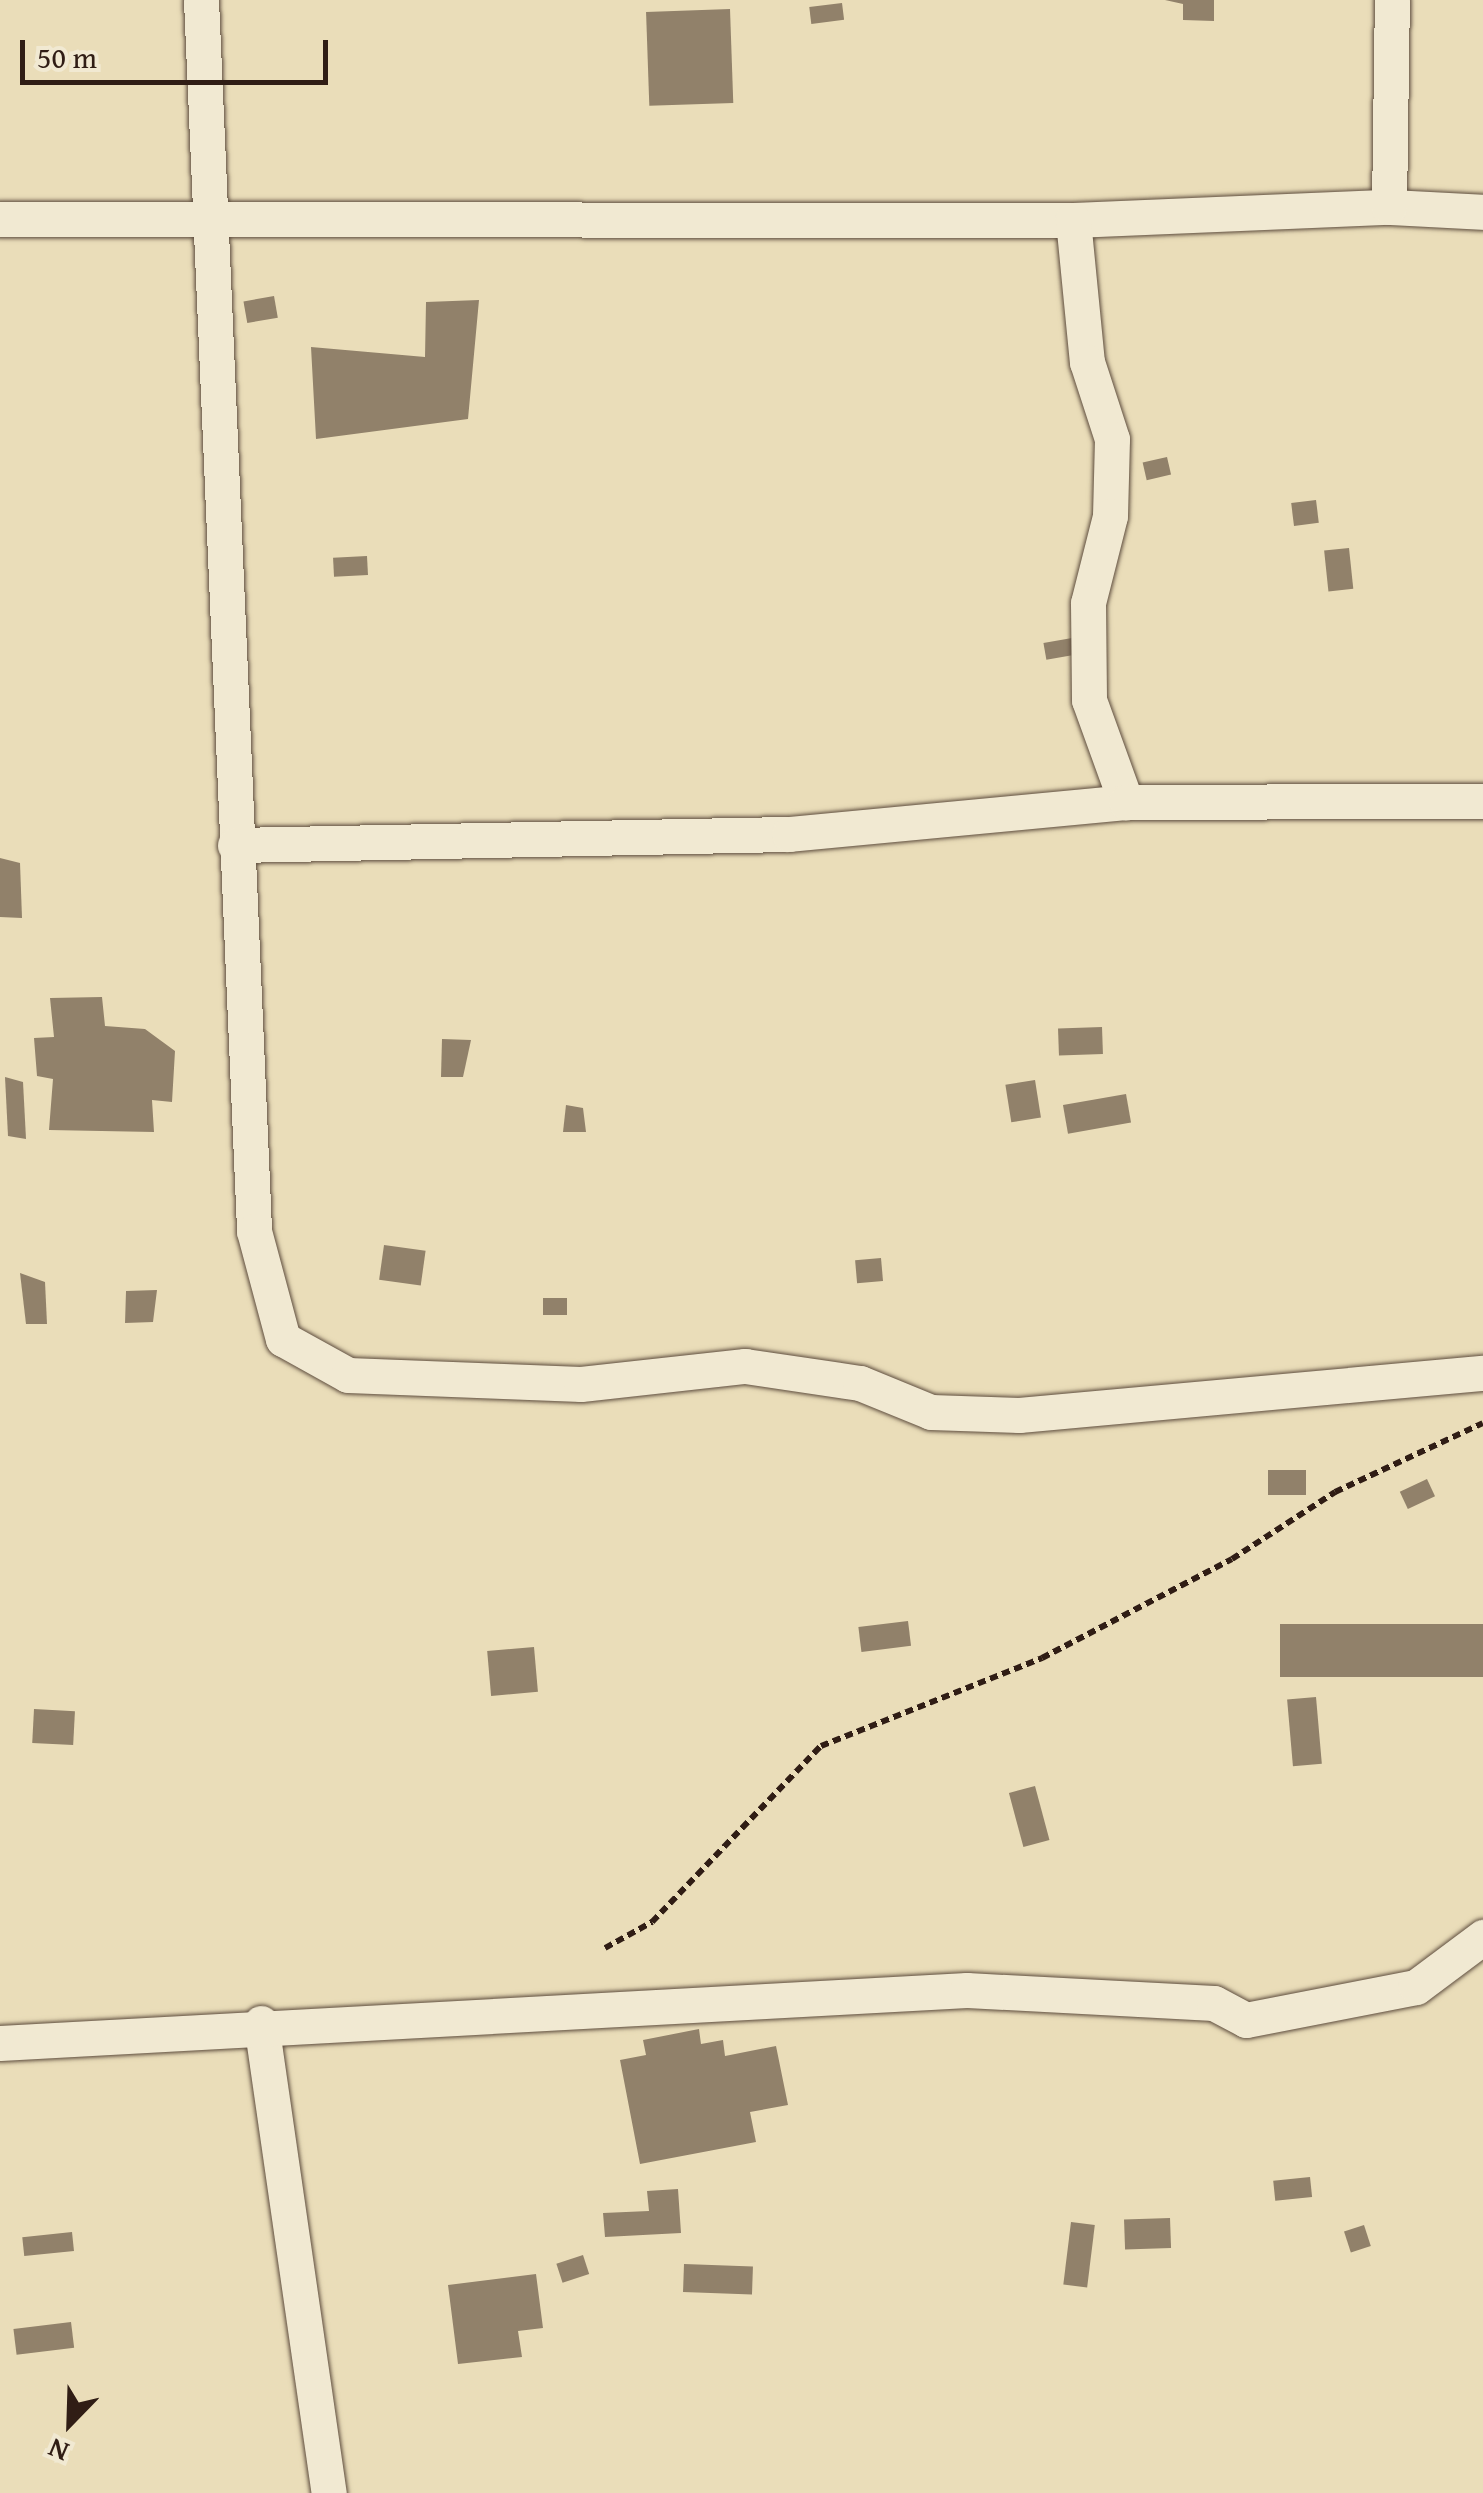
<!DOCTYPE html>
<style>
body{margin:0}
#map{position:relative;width:1483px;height:2493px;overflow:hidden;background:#eaddb9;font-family:"Gentium Book Plus",serif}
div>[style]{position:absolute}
.building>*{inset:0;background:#91816a;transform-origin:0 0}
.path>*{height:6px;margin-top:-3px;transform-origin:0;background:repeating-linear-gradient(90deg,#301d15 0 8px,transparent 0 13px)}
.roads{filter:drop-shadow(0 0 2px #5e4d3e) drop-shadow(0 0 2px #5e4d3e)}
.minor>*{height:35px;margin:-17.5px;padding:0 17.5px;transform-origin:17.5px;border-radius:17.5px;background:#f1e9d2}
span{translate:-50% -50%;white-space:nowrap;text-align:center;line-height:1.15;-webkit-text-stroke:9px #f1e9d2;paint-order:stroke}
.north{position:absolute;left:20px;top:2373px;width:100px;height:100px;-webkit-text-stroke:8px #f1e9d2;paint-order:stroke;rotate:203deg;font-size:28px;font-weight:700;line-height:40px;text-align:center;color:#301d15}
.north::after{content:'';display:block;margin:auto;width:35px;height:45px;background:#301d15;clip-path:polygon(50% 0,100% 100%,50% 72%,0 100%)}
.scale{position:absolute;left:20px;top:40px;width:308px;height:45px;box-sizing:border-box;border:5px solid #301d15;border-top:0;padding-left:12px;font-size:30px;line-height:35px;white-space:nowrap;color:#301d15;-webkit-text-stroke:8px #f1e9d2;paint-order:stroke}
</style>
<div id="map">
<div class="building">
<div style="clip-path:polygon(1165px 0,1214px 0,1214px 21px,1183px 20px,1183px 4px)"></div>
<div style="left:842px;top:3px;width:17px;height:33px;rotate:83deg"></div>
<div style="left:730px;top:9px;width:94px;height:84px;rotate:88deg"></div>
<div style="left:274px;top:296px;width:22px;height:31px;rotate:80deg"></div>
<div style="clip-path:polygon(479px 300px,468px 419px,316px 439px,311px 347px,425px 357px,426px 302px)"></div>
<div style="left:1167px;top:457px;width:18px;height:25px;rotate:77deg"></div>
<div style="left:1316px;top:500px;width:23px;height:25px;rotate:83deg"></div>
<div style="left:1349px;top:548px;width:41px;height:25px;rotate:84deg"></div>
<div style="left:367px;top:556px;width:19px;height:34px;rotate:87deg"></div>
<div style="left:1072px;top:638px;width:17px;height:29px;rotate:80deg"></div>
<div style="clip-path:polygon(0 858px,20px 863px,22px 918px,0 917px)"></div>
<div style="clip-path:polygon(102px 997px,105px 1026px,145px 1029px,175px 1051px,172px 1102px,152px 1100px,154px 1132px,49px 1130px,53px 1079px,37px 1076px,34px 1038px,54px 1037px,50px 998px)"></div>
<div style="left:1102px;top:1027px;width:27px;height:44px;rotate:88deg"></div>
<div style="clip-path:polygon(442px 1039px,471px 1040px,463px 1077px,441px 1077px)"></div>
<div style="clip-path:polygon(5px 1077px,23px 1082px,26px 1139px,8px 1136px)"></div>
<div style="left:1035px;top:1080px;width:38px;height:30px;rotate:81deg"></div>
<div style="left:1126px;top:1094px;width:29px;height:64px;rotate:80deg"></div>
<div style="clip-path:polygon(566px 1105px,583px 1108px,586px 1132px,563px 1132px)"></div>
<div style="left:384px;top:1245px;width:42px;height:35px;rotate:8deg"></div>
<div style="left:881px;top:1258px;width:23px;height:26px;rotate:85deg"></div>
<div style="clip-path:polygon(20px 1273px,45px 1282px,47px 1324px,26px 1324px)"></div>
<div style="clip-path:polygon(157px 1290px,153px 1322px,125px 1323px,126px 1291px)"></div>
<div style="left:567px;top:1298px;width:17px;height:24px;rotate:90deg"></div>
<div style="left:1268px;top:1470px;width:38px;height:25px"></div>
<div style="left:1427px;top:1479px;width:19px;height:30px;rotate:65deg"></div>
<div style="left:908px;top:1621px;width:25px;height:50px;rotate:83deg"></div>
<div style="left:1483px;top:1624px;width:53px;height:203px;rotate:90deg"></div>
<div style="left:534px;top:1647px;width:45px;height:47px;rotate:85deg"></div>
<div style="left:1316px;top:1697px;width:67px;height:29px;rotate:85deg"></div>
<div style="left:34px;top:1709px;width:41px;height:34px;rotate:3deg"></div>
<div style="left:1035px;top:1786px;width:56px;height:27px;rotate:75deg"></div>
<div style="clip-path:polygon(699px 2029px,701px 2044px,723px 2040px,725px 2056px,776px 2046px,788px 2105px,750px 2112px,756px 2142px,640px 2164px,620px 2060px,646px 2055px,643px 2040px)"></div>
<div style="left:1310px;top:2177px;width:20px;height:37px;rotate:84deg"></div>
<div style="clip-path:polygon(678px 2189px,681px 2233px,605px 2237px,603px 2213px,649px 2211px,647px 2191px)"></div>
<div style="left:1170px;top:2218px;width:30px;height:46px;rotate:88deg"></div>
<div style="left:1071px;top:2222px;width:24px;height:63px;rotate:7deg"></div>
<div style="left:1364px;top:2225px;width:22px;height:21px;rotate:72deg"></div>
<div style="left:72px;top:2232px;width:19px;height:50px;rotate:84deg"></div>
<div style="left:583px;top:2255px;width:20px;height:28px;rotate:72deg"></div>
<div style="left:684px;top:2264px;width:69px;height:28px;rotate:2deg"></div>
<div style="clip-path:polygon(536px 2274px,543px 2328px,518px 2331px,522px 2357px,458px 2364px,448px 2285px)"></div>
<div style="left:71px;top:2322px;width:26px;height:58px;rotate:83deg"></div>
</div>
<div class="path">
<div style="left:605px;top:1948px;width:54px;rotate:-29deg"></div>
<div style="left:652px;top:1922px;width:244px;rotate:-46.2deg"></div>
<div style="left:821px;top:1746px;width:238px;rotate:-21.7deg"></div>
<div style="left:1042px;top:1658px;width:214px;rotate:-27.5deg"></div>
<div style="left:1232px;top:1559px;width:123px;rotate:-33deg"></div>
<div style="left:1335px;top:1492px;width:163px;rotate:-25deg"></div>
</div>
<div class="roads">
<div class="minor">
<div style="left:201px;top:0;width:1232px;rotate:87.53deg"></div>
<div style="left:254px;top:1231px;width:112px;rotate:75deg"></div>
<div style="left:283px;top:1339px;width:74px;rotate:29deg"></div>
<div style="left:348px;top:1375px;width:233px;rotate:2.2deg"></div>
<div style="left:581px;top:1384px;width:165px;rotate:-6.3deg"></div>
<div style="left:745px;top:1366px;width:116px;rotate:8.4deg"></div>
<div style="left:860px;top:1383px;width:77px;rotate:22.2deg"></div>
<div style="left:931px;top:1412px;width:88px;rotate:2deg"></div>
<div style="left:1019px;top:1415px;width:466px;rotate:-5.2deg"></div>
<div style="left:1389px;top:207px;width:94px;rotate:3deg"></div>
<div style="left:0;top:219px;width:1073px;rotate:0.05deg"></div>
<div style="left:1073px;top:220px;width:316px;rotate:-2.4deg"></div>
<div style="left:1389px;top:207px;width:207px;rotate:-89.2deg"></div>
<div style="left:1073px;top:220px;width:143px;rotate:84.4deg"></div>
<div style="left:1087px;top:362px;width:81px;rotate:72deg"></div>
<div style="left:1112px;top:439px;width:77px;rotate:91.5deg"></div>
<div style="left:1110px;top:516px;width:90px;rotate:104.2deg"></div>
<div style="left:1088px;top:603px;width:97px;rotate:89.4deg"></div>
<div style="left:1089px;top:700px;width:109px;rotate:70.1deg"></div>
<div style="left:235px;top:845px;width:554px;rotate:-1.14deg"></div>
<div style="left:789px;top:834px;width:339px;rotate:-5.4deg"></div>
<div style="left:1126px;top:802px;width:357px;rotate:-0.2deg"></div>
<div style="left:261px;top:2023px;width:475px;rotate:81.8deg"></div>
<div style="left:0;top:2043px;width:968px;rotate:-3.14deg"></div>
<div style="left:967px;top:1990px;width:247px;rotate:3deg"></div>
<div style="left:1214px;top:2003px;width:36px;rotate:28deg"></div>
<div style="left:1246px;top:2020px;width:173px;rotate:-11deg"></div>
<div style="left:1416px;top:1987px;width:84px;rotate:-36.7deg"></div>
</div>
</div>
<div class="north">N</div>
<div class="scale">50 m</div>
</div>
